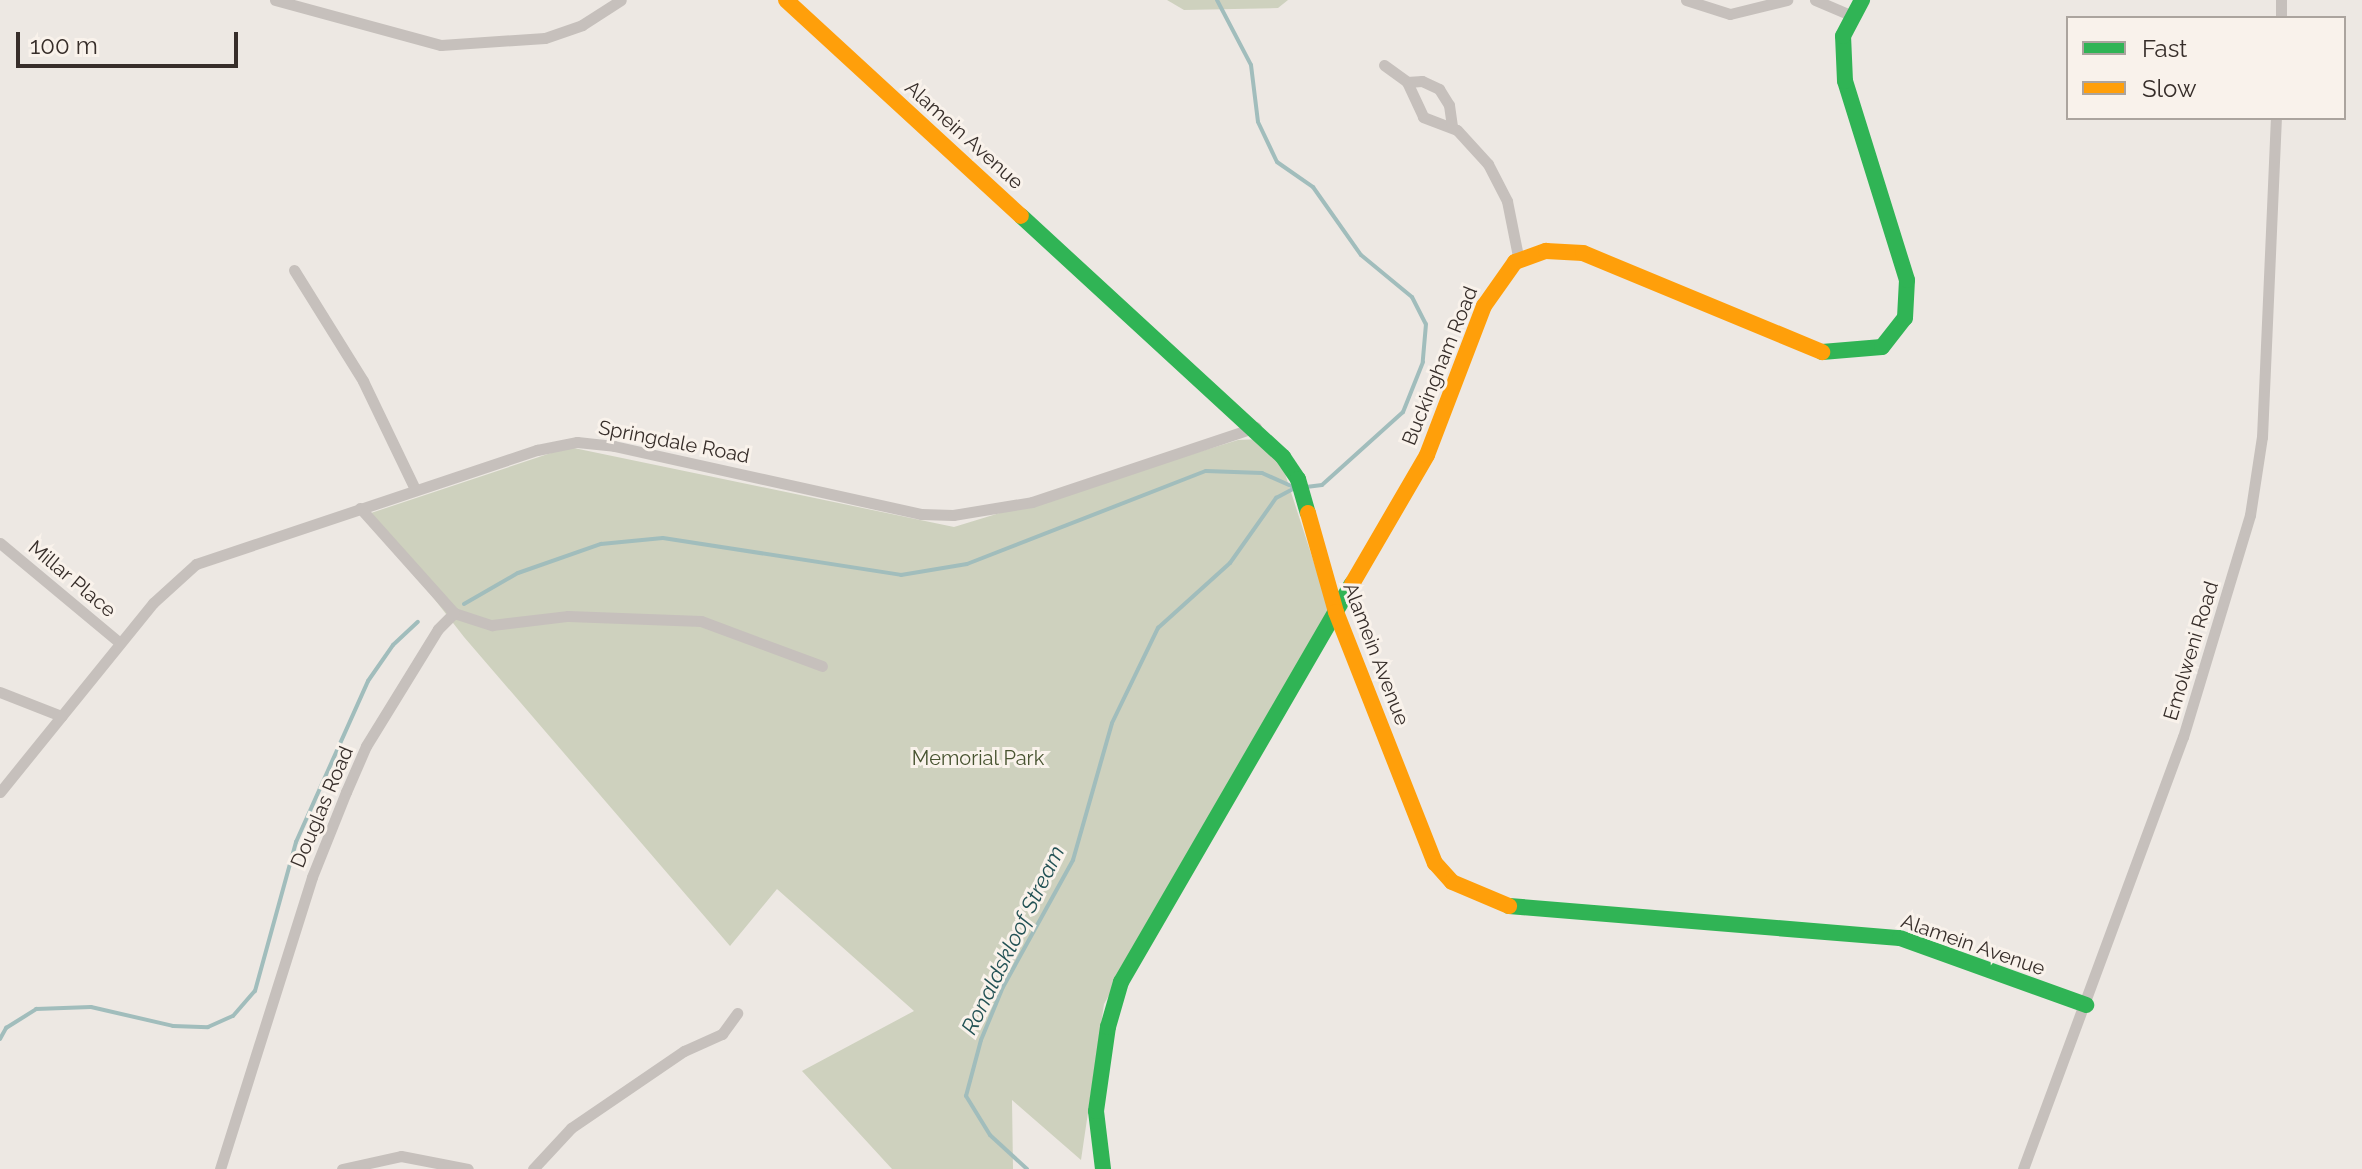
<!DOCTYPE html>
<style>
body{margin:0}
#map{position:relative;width:2362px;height:1169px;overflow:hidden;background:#ede8e3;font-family:Raleway,sans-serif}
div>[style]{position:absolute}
.green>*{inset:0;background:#ced1be}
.stream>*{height:4px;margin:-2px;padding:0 2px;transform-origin:2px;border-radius:2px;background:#a1bdbc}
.street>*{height:11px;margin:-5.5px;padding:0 5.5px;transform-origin:5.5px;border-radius:5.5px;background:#c6c0bc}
.fast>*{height:16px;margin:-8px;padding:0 8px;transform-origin:8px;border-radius:8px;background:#30b455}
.slow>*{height:16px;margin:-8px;padding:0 8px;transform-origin:8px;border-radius:8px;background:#ff9f0a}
span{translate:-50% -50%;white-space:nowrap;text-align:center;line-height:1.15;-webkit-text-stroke:6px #f9f2eb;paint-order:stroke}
.street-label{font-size:20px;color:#372e2a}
.park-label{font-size:20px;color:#475330}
.water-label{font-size:22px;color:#235255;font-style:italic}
.legend{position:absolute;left:2066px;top:16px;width:280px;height:104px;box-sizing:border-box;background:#f9f2eb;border:2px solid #aba49e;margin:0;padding:10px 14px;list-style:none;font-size:24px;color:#372e2a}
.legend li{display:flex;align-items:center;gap:16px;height:40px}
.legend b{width:40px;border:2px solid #aba49e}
.scale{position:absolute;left:16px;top:32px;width:222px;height:36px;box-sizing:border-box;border:4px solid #372e2a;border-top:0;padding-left:10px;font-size:24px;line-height:28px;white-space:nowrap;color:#372e2a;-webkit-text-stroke:6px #f9f2eb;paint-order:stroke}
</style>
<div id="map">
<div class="green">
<div style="clip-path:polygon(1167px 0,1288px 0,1278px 8px,1184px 10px)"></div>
<div style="clip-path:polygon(1260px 439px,1276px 446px,1330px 612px,1104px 1004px,1081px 1160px,1012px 1100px,1013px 1169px,892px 1169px,802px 1071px,914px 1011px,777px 889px,730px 946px,464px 637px,368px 514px,569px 447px,954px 527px,1238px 440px)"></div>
</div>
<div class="stream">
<div style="left:1217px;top:0;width:73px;rotate:62.4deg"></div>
<div style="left:1251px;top:65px;width:57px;rotate:83deg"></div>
<div style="left:1258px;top:122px;width:44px;rotate:64.6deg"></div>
<div style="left:1277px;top:162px;width:44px;rotate:34.8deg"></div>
<div style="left:1313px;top:187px;width:83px;rotate:54.8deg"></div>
<div style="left:1361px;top:255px;width:66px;rotate:39.5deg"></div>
<div style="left:1412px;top:297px;width:30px;rotate:63deg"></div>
<div style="left:1426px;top:324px;width:38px;rotate:95deg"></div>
<div style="left:1423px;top:362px;width:54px;rotate:111.8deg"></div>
<div style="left:1403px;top:412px;width:109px;rotate:138deg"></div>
<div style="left:1322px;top:485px;width:16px;rotate:173deg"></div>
<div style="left:464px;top:604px;width:62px;rotate:-29.9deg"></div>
<div style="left:518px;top:573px;width:88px;rotate:-19.3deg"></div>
<div style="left:601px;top:544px;width:62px;rotate:-5.5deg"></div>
<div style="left:663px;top:538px;width:241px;rotate:8.8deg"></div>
<div style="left:901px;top:575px;width:67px;rotate:-9.5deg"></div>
<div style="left:967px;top:564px;width:256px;rotate:-21.3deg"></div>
<div style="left:1206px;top:471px;width:56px;rotate:2deg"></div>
<div style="left:1262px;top:473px;width:35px;rotate:24deg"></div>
<div style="left:0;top:1039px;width:13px;rotate:-61deg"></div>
<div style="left:6px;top:1028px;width:36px;rotate:-32deg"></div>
<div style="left:36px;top:1009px;width:55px;rotate:-2.1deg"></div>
<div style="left:91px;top:1007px;width:84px;rotate:13deg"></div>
<div style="left:173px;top:1026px;width:35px;rotate:2deg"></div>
<div style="left:208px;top:1027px;width:27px;rotate:-24deg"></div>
<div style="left:233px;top:1016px;width:33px;rotate:-49deg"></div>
<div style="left:255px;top:991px;width:155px;rotate:-74.6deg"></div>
<div style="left:296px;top:842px;width:176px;rotate:-65.9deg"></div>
<div style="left:368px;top:681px;width:44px;rotate:-55.2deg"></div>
<div style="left:393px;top:645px;width:34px;rotate:-43deg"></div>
<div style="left:1027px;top:1169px;width:50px;rotate:-137.4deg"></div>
<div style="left:990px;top:1135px;width:46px;rotate:-121.6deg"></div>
<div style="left:966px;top:1096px;width:58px;rotate:-75deg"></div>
<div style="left:981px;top:1040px;width:57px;rotate:-67.5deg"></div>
<div style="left:1003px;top:987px;width:145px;rotate:-61.1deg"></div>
<div style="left:1073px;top:860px;width:142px;rotate:-74.1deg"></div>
<div style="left:1112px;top:723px;width:106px;rotate:-64.2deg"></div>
<div style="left:1158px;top:628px;width:97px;rotate:-42.1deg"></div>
<div style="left:1230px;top:563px;width:80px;rotate:-54.7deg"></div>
<div style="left:1276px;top:498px;width:24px;rotate:-28deg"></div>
</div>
<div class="street">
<div style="left:275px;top:0;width:172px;rotate:15.2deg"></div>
<div style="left:441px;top:45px;width:104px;rotate:-3.9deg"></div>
<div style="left:545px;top:38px;width:39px;rotate:-19deg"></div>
<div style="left:582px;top:25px;width:46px;rotate:-32.7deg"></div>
<div style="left:1686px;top:0;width:46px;rotate:17.7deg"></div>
<div style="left:1730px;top:14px;width:59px;rotate:-13.8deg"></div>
<div style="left:1815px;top:0;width:39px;rotate:23deg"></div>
<div style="left:2281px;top:0;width:18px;rotate:90deg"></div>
<div style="left:1384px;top:65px;width:29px;rotate:36deg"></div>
<div style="left:1407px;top:82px;width:38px;rotate:65deg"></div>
<div style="left:1423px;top:117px;width:36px;rotate:21deg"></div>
<div style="left:1457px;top:130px;width:46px;rotate:47.6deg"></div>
<div style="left:1488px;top:164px;width:42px;rotate:62.8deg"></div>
<div style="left:1507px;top:201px;width:61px;rotate:78.7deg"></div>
<div style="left:1407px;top:82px;width:15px;rotate:-4deg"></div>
<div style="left:1422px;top:81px;width:19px;rotate:25deg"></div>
<div style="left:1439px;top:89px;width:19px;rotate:58deg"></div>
<div style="left:1449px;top:105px;width:22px;rotate:82deg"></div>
<div style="left:294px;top:270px;width:131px;rotate:58.1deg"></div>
<div style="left:363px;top:381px;width:120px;rotate:64.3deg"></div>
<div style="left:0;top:543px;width:156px;rotate:39.8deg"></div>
<div style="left:454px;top:613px;width:40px;rotate:18deg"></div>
<div style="left:492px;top:625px;width:77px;rotate:-6.8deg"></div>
<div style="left:568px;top:616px;width:133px;rotate:2.2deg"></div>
<div style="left:701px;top:621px;width:129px;rotate:20.4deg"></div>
<div style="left:0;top:692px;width:66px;rotate:21.5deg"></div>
<div style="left:0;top:792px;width:243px;rotate:-51deg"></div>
<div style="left:153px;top:603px;width:58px;rotate:-42.2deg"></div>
<div style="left:196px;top:564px;width:360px;rotate:-18.5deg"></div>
<div style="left:537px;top:450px;width:41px;rotate:-11.3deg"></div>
<div style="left:577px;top:442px;width:37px;rotate:6deg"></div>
<div style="left:614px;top:446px;width:314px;rotate:12.5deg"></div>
<div style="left:921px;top:514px;width:32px;rotate:2deg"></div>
<div style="left:953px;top:515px;width:80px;rotate:-9.3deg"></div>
<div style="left:1032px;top:502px;width:236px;rotate:-18.5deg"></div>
<div style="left:220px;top:1169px;width:306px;rotate:-72.5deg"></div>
<div style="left:312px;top:877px;width:92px;rotate:-68.2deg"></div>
<div style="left:346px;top:792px;width:50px;rotate:-66.5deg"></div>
<div style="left:366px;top:746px;width:137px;rotate:-58.4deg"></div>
<div style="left:438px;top:629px;width:23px;rotate:-45deg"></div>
<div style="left:454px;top:613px;width:141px;rotate:-131.8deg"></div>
<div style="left:342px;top:1169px;width:60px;rotate:-12.4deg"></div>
<div style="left:401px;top:1156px;width:68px;rotate:11deg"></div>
<div style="left:533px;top:1169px;width:56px;rotate:-47.2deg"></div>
<div style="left:571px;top:1128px;width:137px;rotate:-34.3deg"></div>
<div style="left:684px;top:1051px;width:42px;rotate:-24.1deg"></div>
<div style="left:722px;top:1034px;width:26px;rotate:-54deg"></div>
<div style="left:2023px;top:1169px;width:461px;rotate:-69.7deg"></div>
<div style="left:2183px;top:737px;width:232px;rotate:-73.2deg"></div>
<div style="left:2250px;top:515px;width:79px;rotate:-81.3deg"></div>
<div style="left:2262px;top:437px;width:319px;rotate:-87.5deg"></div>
</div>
<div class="fast">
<div style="left:1021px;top:216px;width:356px;rotate:42.6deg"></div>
<div style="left:1283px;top:457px;width:27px;rotate:56deg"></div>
<div style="left:1298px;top:479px;width:35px;rotate:74deg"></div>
<div style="left:1822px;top:352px;width:60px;rotate:-4.8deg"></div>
<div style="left:1882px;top:347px;width:37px;rotate:-52deg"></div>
<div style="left:1905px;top:318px;width:38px;rotate:-87deg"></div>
<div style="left:1907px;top:280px;width:208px;rotate:-107.3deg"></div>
<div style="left:1845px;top:81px;width:45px;rotate:-92.5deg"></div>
<div style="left:1843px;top:36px;width:41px;rotate:-62.2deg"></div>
<div style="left:1509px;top:906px;width:392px;rotate:4.7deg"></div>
<div style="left:1900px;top:938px;width:198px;rotate:19.8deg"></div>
<div style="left:1103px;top:1169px;width:58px;rotate:-96.9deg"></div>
<div style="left:1096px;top:1111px;width:85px;rotate:-81.9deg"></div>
<div style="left:1108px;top:1027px;width:47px;rotate:-73.9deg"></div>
<div style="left:1121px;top:982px;width:460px;rotate:-59.9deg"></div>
</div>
<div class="slow">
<div style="left:786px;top:0;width:319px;rotate:42.6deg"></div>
<div style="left:1308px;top:513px;width:103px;rotate:74.2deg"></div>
<div style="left:1336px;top:612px;width:270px;rotate:68.5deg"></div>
<div style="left:1435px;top:863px;width:25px;rotate:48deg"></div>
<div style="left:1452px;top:882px;width:62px;rotate:22.8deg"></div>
<div style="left:1352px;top:584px;width:149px;rotate:-59.8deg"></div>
<div style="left:1427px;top:455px;width:160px;rotate:-69.1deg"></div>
<div style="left:1484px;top:306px;width:54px;rotate:-54.8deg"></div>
<div style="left:1515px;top:262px;width:33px;rotate:-20deg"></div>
<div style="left:1546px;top:251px;width:37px;rotate:3deg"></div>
<div style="left:1583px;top:253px;width:259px;rotate:22.5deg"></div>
</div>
<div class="street-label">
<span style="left:964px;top:135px;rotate:42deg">Alamein Avenue</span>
<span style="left:1440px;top:366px;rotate:-68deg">Buckingham Road</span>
<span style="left:674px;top:442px;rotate:11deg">Springdale Road</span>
<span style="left:72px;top:579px;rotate:40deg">Millar Place</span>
<span style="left:2191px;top:651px;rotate:-73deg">Emolweni Road</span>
<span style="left:1376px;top:654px;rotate:69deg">Alamein Avenue</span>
<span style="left:322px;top:807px;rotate:-67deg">Douglas Road</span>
<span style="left:1973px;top:945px;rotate:19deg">Alamein Avenue</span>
</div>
<div class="park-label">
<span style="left:978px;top:758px">Memorial Park</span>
</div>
<div class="water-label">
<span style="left:1013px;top:940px;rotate:-64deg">Ronaldskloof Stream</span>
</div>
<ul class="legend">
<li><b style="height:10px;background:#30b455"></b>Fast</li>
<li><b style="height:10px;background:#ff9f0a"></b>Slow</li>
</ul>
<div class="scale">100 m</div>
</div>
